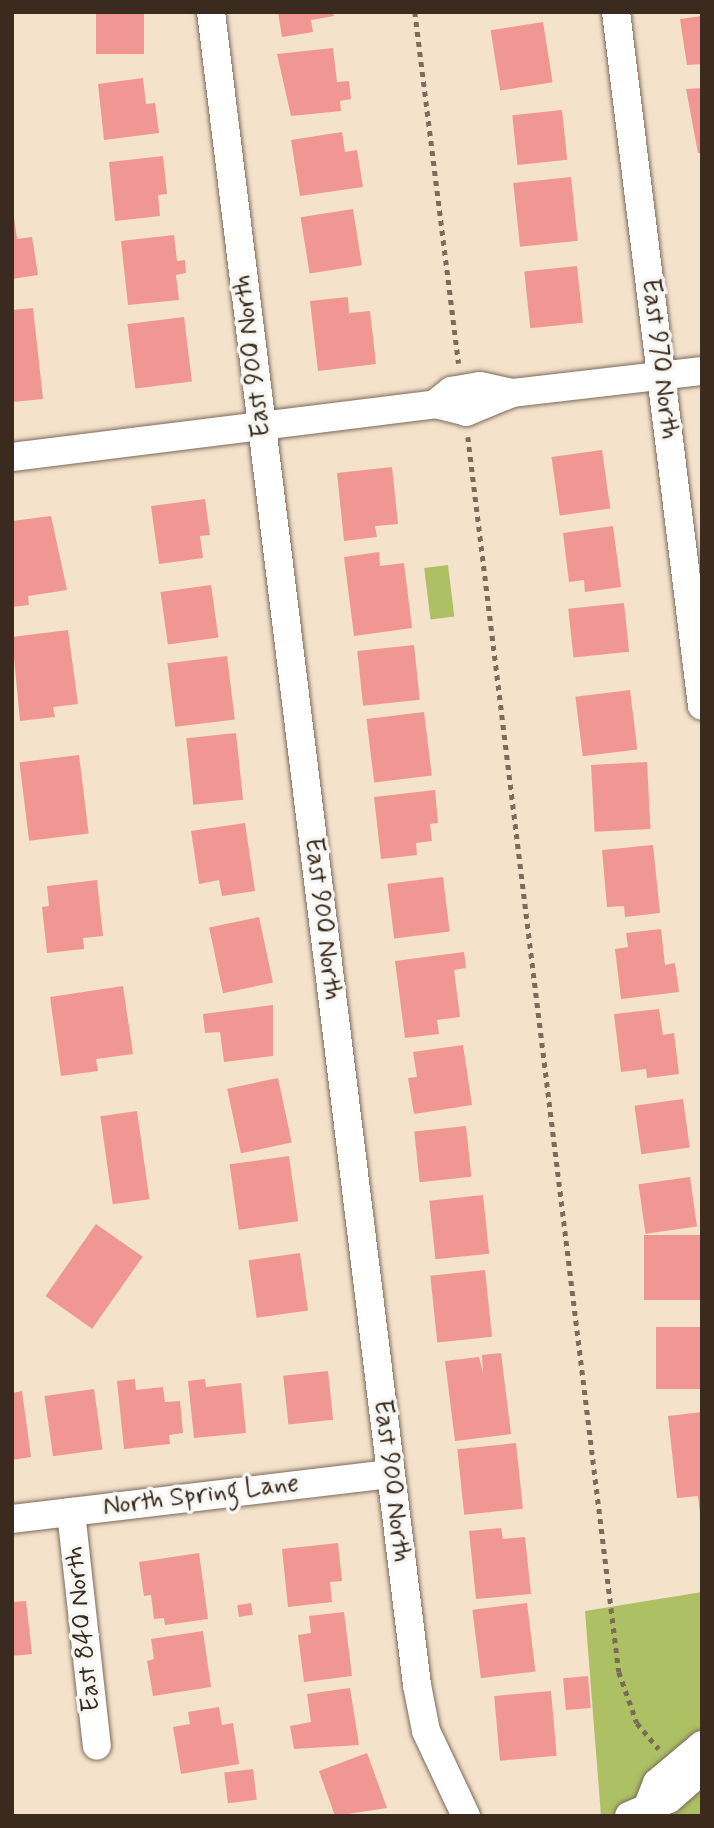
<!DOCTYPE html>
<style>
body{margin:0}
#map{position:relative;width:714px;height:1828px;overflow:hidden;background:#f4e2cb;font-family:Mynerve,sans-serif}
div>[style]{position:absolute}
.green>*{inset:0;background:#aec064;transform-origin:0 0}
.building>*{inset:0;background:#f09793;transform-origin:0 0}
.path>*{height:4.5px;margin-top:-2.25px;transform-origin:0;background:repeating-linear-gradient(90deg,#7c6a5b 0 5px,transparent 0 10px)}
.roads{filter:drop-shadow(0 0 2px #7c6a5b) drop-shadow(0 0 2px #7c6a5b)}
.minor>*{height:28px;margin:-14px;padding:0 14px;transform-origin:14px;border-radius:14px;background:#fff}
span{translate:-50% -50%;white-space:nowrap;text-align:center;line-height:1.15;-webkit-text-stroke:7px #f6f6f2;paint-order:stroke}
.street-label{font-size:26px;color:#3b2a1e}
.frame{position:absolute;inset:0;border:14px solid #3b2a1e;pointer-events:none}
</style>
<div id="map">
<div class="green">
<div style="left:448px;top:565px;width:52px;height:24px;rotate:83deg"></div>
<div style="clip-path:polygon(702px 1592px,702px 1816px,601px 1816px,585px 1611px)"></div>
</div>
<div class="building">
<div style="left:96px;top:12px;width:48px;height:42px"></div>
<div style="clip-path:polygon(278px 12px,333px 12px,334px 16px,311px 20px,313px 32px,282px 37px)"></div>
<div style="clip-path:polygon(702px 16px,702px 64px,687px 65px,680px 19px)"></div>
<div style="left:543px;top:22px;width:61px;height:53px;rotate:81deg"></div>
<div style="clip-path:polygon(333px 48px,337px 82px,349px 81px,351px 99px,340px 101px,341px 111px,291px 116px,277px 54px)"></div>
<div style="clip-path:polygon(143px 78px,146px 104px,155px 103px,159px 133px,104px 140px,98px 84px)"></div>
<div style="clip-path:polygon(702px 88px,702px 153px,698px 153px,686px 89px)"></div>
<div style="left:562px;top:110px;width:50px;height:50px;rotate:84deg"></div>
<div style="clip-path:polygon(342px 132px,345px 152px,357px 150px,363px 187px,300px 196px,291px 140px)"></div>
<div style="clip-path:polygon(163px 156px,167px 194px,158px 195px,160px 216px,115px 221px,109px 162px)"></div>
<div style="left:571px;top:177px;width:64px;height:58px;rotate:84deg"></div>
<div style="left:353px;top:209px;width:57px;height:53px;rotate:81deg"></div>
<div style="clip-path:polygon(14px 218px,17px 239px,32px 237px,38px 275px,12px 279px)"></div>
<div style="clip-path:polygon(174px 235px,177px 261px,185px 260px,186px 273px,176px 275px,179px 300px,128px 305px,121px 241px)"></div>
<div style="left:577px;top:266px;width:57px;height:53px;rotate:84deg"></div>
<div style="clip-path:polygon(348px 297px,349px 313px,370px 311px,376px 364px,318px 371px,310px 301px)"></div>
<div style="clip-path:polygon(33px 308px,43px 399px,12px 402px,12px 310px)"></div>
<div style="left:184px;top:317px;width:65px;height:57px;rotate:83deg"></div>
<div style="left:602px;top:450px;width:59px;height:51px;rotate:82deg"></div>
<div style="clip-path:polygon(392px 467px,398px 524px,375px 526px,377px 537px,344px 541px,337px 473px)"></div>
<div style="clip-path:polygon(205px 499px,210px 535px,200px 536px,203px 558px,159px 564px,151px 506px)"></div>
<div style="clip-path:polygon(51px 516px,67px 590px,28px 596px,29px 605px,12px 607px,12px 521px)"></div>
<div style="clip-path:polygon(613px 526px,621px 587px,585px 592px,584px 580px,569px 582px,563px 533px)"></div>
<div style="clip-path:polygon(379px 552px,380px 566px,404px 563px,412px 628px,354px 636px,344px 557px)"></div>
<div style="left:211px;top:585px;width:53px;height:51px;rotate:82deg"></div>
<div style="left:624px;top:603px;width:49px;height:56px;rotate:84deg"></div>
<div style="clip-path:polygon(68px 630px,78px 704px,53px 707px,55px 717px,20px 721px,12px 637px)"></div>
<div style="left:414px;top:645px;width:55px;height:57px;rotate:84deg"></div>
<div style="left:227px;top:656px;width:64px;height:60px;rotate:83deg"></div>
<div style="left:630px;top:690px;width:60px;height:55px;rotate:83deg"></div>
<div style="left:424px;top:712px;width:64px;height:58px;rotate:83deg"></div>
<div style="left:236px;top:733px;width:67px;height:50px;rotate:84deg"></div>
<div style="left:79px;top:755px;width:79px;height:60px;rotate:83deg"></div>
<div style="left:647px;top:762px;width:67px;height:56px;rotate:87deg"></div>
<div style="clip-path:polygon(435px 790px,438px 823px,430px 824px,432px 841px,416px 843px,417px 855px,381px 859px,374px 797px)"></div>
<div style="clip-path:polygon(245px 823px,255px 891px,222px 896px,219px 880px,199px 884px,191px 831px)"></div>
<div style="clip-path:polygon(653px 845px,660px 913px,625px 917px,624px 906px,607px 907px,602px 850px)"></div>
<div style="left:443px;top:877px;width:55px;height:56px;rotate:83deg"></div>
<div style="clip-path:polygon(97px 880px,103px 936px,83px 938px,84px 949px,47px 953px,42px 907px,49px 906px,47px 886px)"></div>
<div style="left:259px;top:917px;width:67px;height:51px;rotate:78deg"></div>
<div style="clip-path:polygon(661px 929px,665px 965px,675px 963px,679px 992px,621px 999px,615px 949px,628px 947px,626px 933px)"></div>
<div style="clip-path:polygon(464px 952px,466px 968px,454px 970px,460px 1017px,437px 1020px,439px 1034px,405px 1038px,395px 961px)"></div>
<div style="clip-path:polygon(123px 986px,133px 1054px,96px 1059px,98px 1071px,61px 1076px,50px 997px)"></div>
<div style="clip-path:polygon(273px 1005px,273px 1056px,224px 1062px,220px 1032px,205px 1033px,203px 1014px)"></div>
<div style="clip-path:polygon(659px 1009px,663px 1035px,674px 1033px,679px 1074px,647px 1078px,646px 1069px,621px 1072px,614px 1014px)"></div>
<div style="clip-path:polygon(463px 1045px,472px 1105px,414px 1114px,408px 1078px,417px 1077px,413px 1052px)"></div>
<div style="left:278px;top:1078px;width:66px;height:52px;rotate:78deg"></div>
<div style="left:683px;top:1099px;width:49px;height:49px;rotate:82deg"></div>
<div style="left:137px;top:1111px;width:89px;height:37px;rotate:82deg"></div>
<div style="left:466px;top:1126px;width:51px;height:52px;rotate:84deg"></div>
<div style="left:289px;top:1156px;width:66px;height:60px;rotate:82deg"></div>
<div style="left:690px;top:1177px;width:50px;height:52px;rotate:82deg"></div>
<div style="left:483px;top:1195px;width:59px;height:54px;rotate:84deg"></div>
<div style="left:96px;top:1224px;width:57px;height:88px;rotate:35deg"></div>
<div style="left:702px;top:1235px;width:65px;height:58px;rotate:90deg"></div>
<div style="left:300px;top:1253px;width:58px;height:52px;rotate:82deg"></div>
<div style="left:485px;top:1270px;width:67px;height:55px;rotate:84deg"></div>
<div style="left:702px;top:1327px;width:62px;height:46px;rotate:90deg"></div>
<div style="clip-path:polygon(501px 1353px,511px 1434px,455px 1441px,445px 1361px,479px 1357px,483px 1373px,482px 1355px)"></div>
<div style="left:328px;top:1371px;width:49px;height:45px;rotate:84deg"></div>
<div style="clip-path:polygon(135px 1379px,136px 1390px,163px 1387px,165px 1402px,180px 1401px,183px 1433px,169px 1435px,170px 1444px,124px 1449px,117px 1381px)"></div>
<div style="clip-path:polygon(205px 1379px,206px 1387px,241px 1383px,246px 1433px,194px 1438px,188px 1381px)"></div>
<div style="left:94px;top:1389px;width:61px;height:50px;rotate:82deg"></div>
<div style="clip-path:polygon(22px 1391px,31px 1457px,12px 1460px,12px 1393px)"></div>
<div style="clip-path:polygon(702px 1412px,702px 1514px,700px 1514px,698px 1496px,677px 1498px,668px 1416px)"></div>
<div style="left:516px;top:1443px;width:66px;height:59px;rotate:84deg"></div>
<div style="clip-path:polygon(501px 1528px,503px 1539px,525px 1537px,531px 1594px,476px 1599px,469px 1531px)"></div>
<div style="clip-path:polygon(338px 1543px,342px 1581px,330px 1582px,332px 1602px,288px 1607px,282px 1549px)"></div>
<div style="clip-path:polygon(199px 1553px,208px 1619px,165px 1625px,164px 1618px,154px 1619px,151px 1595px,144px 1596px,139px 1562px)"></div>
<div style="clip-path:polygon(26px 1601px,32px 1654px,12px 1656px,12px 1602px)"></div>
<div style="left:251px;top:1603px;width:12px;height:14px;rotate:81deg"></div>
<div style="left:527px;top:1603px;width:69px;height:55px;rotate:83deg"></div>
<div style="clip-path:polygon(344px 1612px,352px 1676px,304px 1682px,298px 1635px,311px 1633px,309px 1616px)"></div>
<div style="clip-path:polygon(203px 1631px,211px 1687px,153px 1696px,147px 1661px,154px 1659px,151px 1639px)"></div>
<div style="left:588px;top:1676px;width:32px;height:25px;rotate:85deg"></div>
<div style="clip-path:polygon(350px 1688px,359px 1745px,294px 1749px,290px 1726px,311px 1722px,307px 1694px)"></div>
<div style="left:551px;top:1691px;width:65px;height:57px;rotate:85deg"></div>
<div style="clip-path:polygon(219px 1707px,222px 1725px,233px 1723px,239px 1764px,181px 1774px,173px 1727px,190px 1724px,188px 1712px)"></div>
<div style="clip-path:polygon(367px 1753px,387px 1808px,335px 1816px,319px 1771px)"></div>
<div style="left:253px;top:1769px;width:31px;height:29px;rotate:83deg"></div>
</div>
<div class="path">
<div style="left:415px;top:12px;width:354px;rotate:82.9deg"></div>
<div style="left:468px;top:437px;width:1244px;rotate:83.03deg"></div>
<div style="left:619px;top:1672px;width:54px;rotate:70.6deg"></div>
<div style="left:637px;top:1723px;width:34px;rotate:50deg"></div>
</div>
<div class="roads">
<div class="minor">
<div style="left:211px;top:12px;width:1686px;rotate:82.98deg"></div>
<div style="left:417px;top:1685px;width:47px;rotate:78.9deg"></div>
<div style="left:426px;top:1731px;width:94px;rotate:64.8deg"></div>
<div style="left:616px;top:12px;width:699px;rotate:82.94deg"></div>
<div style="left:435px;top:404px;width:32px;rotate:14deg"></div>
<div style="left:466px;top:412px;width:50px;rotate:-22.4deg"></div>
<div style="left:12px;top:457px;width:426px;rotate:-7.1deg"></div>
<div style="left:435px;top:404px;width:21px;rotate:-39deg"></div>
<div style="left:451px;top:391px;width:29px;rotate:-10deg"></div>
<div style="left:480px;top:386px;width:33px;rotate:12deg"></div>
<div style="left:512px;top:393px;width:191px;rotate:-6.6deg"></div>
<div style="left:71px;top:1512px;width:235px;rotate:83.7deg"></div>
<div style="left:12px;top:1519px;width:381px;rotate:-6.8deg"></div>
<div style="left:649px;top:1803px;width:22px;rotate:-68deg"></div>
<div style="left:657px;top:1783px;width:59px;rotate:-40.2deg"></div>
<div style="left:629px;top:1816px;width:43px;rotate:-23deg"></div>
<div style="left:669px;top:1799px;width:44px;rotate:-41.3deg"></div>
</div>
</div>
<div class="street-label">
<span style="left:253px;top:356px;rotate:-97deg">East 900 North</span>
<span style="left:659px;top:359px;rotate:83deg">East 970 North</span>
<span style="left:322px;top:919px;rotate:83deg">East 900 North</span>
<span style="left:391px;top:1481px;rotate:83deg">East 900 North</span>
<span style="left:201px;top:1496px;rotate:-7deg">North Spring Lane</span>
<span style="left:84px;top:1629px;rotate:-96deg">East 840 North</span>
</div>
<div class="frame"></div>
</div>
